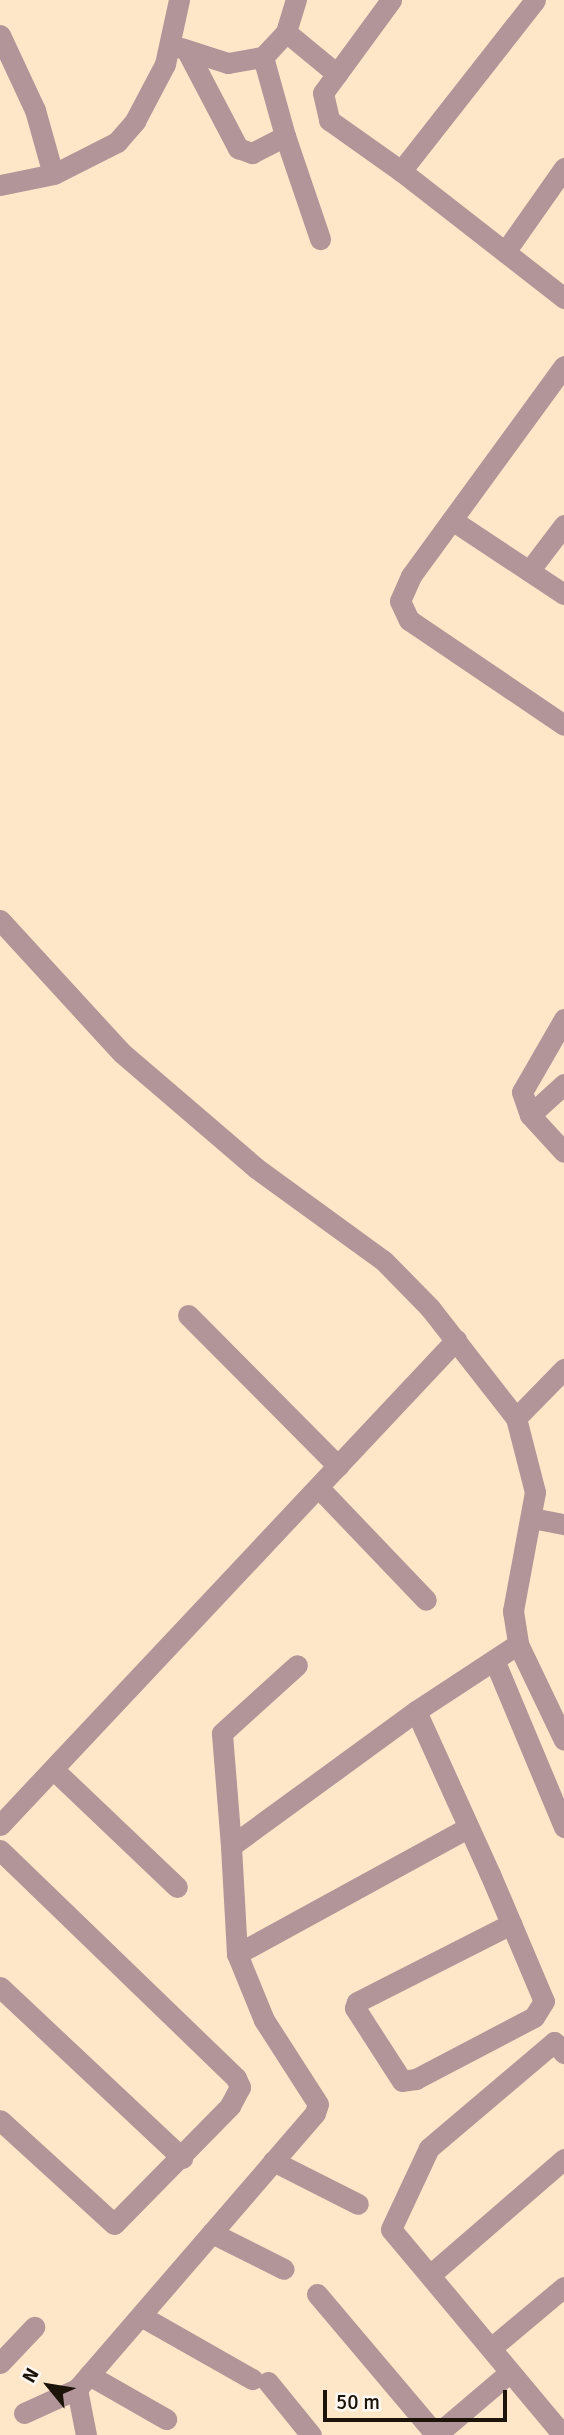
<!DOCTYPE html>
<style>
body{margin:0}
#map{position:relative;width:564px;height:2435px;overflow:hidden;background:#fee7c8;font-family:Signika,sans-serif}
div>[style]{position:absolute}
.street>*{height:21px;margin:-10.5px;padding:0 10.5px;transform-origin:10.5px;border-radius:10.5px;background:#b19599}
span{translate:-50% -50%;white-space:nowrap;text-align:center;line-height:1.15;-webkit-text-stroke:5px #fcf7f1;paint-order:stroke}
.north{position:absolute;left:14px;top:2351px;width:70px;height:70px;-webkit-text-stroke:5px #fcf7f1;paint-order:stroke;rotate:300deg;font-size:19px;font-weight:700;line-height:28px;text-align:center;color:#1c1409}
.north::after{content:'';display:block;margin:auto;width:24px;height:32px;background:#1c1409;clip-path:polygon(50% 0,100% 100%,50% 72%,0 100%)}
.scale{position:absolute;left:323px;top:2390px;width:184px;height:32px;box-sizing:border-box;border:4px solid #1c1409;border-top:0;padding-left:9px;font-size:21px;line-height:24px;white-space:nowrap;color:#1c1409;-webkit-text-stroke:5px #fcf7f1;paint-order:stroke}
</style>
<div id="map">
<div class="street">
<div style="left:391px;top:0;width:115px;rotate:126.2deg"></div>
<div style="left:323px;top:93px;width:28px;rotate:77deg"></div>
<div style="left:329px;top:120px;width:88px;rotate:35.3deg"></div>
<div style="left:401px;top:171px;width:207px;rotate:37.9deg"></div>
<div style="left:286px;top:32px;width:66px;rotate:39.5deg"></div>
<div style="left:0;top:35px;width:83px;rotate:65deg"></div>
<div style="left:35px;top:110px;width:66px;rotate:74.3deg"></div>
<div style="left:181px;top:48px;width:49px;rotate:17.7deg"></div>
<div style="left:228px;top:63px;width:36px;rotate:-10deg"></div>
<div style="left:263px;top:57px;width:34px;rotate:-47deg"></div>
<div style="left:286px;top:32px;width:34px;rotate:-73deg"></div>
<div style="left:187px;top:51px;width:110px;rotate:62.3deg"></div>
<div style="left:238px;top:148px;width:15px;rotate:20deg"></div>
<div style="left:252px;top:153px;width:37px;rotate:-27deg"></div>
<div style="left:285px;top:136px;width:109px;rotate:71.2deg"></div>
<div style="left:263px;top:57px;width:82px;rotate:74.4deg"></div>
<div style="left:401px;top:171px;width:217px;rotate:-51.9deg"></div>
<div style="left:0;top:185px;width:55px;rotate:-11.5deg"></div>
<div style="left:54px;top:174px;width:71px;rotate:-26.9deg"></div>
<div style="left:117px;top:142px;width:28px;rotate:-49deg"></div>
<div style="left:135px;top:121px;width:64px;rotate:-62.2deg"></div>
<div style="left:165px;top:64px;width:66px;rotate:-77.7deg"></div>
<div style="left:505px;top:252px;width:103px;rotate:-54.9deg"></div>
<div style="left:564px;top:366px;width:260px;rotate:126.1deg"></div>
<div style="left:411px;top:576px;width:27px;rotate:114deg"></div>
<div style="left:400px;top:601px;width:21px;rotate:65deg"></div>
<div style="left:409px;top:620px;width:187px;rotate:34.1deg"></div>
<div style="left:452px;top:520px;width:134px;rotate:33.5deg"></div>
<div style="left:529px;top:571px;width:58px;rotate:-52.7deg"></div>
<div style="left:0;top:920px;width:180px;rotate:47.5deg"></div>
<div style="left:122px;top:1053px;width:177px;rotate:40.6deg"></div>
<div style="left:256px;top:1168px;width:158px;rotate:36deg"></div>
<div style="left:384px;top:1261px;width:66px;rotate:45.6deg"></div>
<div style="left:430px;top:1308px;width:140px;rotate:52deg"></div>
<div style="left:516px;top:1418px;width:76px;rotate:75.6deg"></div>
<div style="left:535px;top:1492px;width:121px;rotate:100.5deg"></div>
<div style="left:513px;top:1611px;width:33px;rotate:81deg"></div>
<div style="left:518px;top:1644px;width:106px;rotate:64.4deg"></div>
<div style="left:564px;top:1019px;width:84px;rotate:119.9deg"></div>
<div style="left:522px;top:1092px;width:24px;rotate:71deg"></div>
<div style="left:530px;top:1115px;width:50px;rotate:47.4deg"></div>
<div style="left:530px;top:1115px;width:46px;rotate:-42.4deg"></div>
<div style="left:188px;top:1315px;width:213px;rotate:45.2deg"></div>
<div style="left:516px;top:1418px;width:69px;rotate:-45.6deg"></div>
<div style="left:318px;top:1487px;width:156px;rotate:46.3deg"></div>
<div style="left:532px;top:1518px;width:33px;rotate:11deg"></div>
<div style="left:495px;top:1662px;width:179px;rotate:67.3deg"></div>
<div style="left:416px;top:1711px;width:179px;rotate:65.6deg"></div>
<div style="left:490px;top:1874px;width:138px;rotate:67deg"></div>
<div style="left:544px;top:2001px;width:19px;rotate:122deg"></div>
<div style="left:534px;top:2017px;width:133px;rotate:152.3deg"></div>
<div style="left:416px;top:2079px;width:14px;rotate:172deg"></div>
<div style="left:402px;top:2081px;width:87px;rotate:-122.8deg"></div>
<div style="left:355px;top:2008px;width:6px;rotate:-72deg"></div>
<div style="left:357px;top:2002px;width:173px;rotate:-26.9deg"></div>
<div style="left:53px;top:1769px;width:171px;rotate:43.6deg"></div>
<div style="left:0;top:1825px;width:666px;rotate:-46.77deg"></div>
<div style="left:231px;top:1846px;width:113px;rotate:-94.6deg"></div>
<div style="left:222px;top:1733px;width:101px;rotate:-42.2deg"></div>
<div style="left:0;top:1850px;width:328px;rotate:44deg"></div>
<div style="left:236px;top:2078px;width:10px;rotate:66deg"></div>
<div style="left:240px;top:2087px;width:21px;rotate:118deg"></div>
<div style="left:230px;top:2106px;width:165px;rotate:134.5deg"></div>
<div style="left:114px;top:2224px;width:154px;rotate:-137.6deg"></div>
<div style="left:237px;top:1954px;width:262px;rotate:-28.7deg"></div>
<div style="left:0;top:1987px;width:250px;rotate:43.2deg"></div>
<div style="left:273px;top:2161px;width:95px;rotate:26.8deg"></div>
<div style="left:212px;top:2233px;width:80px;rotate:26.6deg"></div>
<div style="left:430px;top:2275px;width:177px;rotate:-40.9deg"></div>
<div style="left:317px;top:2294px;width:185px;rotate:49.8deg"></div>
<div style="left:141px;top:2316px;width:128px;rotate:29.6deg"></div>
<div style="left:491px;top:2348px;width:95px;rotate:-39.9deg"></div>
<div style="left:0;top:2363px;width:50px;rotate:-46.6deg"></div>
<div style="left:89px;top:2375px;width:89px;rotate:29.7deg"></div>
<div style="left:268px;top:2382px;width:68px;rotate:50.9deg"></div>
<div style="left:24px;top:2413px;width:58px;rotate:-24.4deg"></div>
<div style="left:86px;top:2435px;width:47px;rotate:-101.1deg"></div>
<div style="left:77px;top:2389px;width:364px;rotate:-49.2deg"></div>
<div style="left:315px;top:2113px;width:9px;rotate:-72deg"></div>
<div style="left:318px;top:2104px;width:100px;rotate:-122.7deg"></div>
<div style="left:264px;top:2020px;width:71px;rotate:-112.2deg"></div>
<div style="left:237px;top:1954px;width:108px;rotate:-93.2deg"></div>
<div style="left:231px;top:1846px;width:229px;rotate:-36.1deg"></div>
<div style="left:416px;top:1711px;width:122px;rotate:-33.3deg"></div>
<div style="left:436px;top:2435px;width:97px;rotate:-40.4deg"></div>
<div style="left:563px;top:2435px;width:268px;rotate:-129.9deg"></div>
<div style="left:391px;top:2229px;width:89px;rotate:-64.9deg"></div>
<div style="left:429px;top:2148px;width:164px;rotate:-40.3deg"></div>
<div style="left:554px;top:2042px;width:15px;rotate:48deg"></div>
</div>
<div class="north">N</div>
<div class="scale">50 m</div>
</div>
